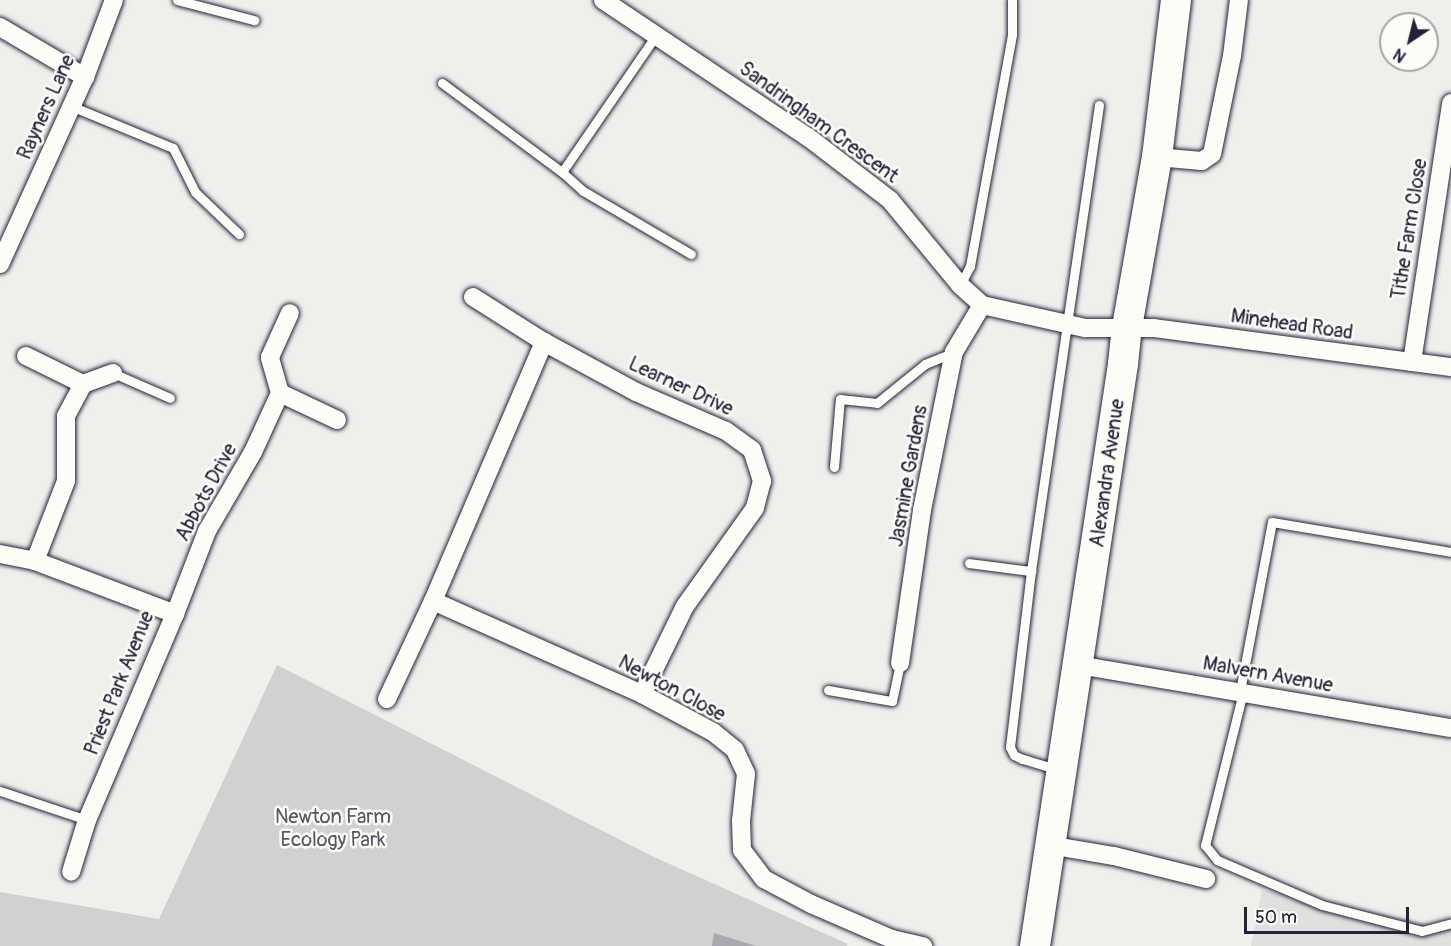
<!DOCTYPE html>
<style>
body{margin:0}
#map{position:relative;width:1451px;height:946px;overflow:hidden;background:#f0efec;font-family:Pangolin,sans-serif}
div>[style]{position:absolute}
.built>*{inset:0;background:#e0e0df}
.green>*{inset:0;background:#d2d1d1}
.water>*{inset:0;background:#a9a9b0}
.roads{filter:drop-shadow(0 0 2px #22223b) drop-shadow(0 0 2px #22223b)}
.lane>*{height:9px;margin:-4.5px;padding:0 4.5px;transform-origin:4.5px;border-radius:4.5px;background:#fdfcf7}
.street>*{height:18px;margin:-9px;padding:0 9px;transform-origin:9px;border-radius:9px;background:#fdfcf7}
.primary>*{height:30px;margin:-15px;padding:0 15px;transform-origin:15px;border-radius:15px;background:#fdfcf7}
span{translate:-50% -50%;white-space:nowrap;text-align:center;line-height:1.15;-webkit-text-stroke:5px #fdfcf7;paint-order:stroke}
.street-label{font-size:20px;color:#22223b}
.park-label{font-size:20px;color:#575768}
.north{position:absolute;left:1379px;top:12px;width:60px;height:60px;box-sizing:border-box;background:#fdfcf7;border:2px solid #a5a5ac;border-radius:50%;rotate:215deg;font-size:16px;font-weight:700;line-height:24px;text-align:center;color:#22223b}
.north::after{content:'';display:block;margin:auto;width:21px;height:27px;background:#22223b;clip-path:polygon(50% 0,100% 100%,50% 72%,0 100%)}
.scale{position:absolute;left:1244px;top:907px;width:165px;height:27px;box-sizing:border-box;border:3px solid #22223b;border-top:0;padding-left:8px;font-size:18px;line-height:21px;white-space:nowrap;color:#22223b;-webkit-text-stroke:4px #fdfcf7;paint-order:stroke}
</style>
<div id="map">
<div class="built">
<div style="clip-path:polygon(1262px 890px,1451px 928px,1451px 946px,1251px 946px)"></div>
</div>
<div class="green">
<div style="clip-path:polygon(277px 665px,654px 857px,848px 944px,847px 946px,0 946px,0 892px,159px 919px)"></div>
</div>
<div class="water">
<div style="clip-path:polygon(714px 933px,756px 946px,712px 946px)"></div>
</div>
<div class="roads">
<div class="lane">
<div style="left:177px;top:0;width:80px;rotate:14.6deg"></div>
<div style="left:442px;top:83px;width:149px;rotate:36.6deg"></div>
<div style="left:562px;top:172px;width:166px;rotate:-55.5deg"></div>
<div style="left:71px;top:106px;width:110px;rotate:22.4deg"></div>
<div style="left:173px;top:148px;width:49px;rotate:63.4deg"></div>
<div style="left:195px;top:192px;width:61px;rotate:43.7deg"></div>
<div style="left:562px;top:172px;width:28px;rotate:42deg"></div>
<div style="left:583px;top:191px;width:125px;rotate:30.3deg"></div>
<div style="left:960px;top:285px;width:21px;rotate:-62deg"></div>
<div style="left:970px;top:266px;width:236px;rotate:-79.7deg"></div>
<div style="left:1012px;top:34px;width:34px;rotate:-90deg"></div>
<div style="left:113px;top:373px;width:62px;rotate:23.7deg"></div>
<div style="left:834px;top:467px;width:68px;rotate:-85deg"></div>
<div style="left:840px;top:399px;width:37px;rotate:6deg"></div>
<div style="left:877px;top:403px;width:62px;rotate:-39.1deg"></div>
<div style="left:925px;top:364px;width:31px;rotate:-22deg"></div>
<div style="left:969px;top:563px;width:63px;rotate:7.4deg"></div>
<div style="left:828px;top:690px;width:65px;rotate:9.8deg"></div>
<div style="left:892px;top:701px;width:39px;rotate:-78deg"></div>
<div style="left:1240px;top:691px;width:172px;rotate:-79.3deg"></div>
<div style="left:1272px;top:522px;width:181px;rotate:9.5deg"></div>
<div style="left:1243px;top:692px;width:158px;rotate:103.9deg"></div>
<div style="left:1205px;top:845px;width:19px;rotate:51deg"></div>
<div style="left:1217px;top:860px;width:114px;rotate:23.2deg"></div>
<div style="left:1322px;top:905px;width:103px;rotate:14.6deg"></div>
<div style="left:1422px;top:931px;width:30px;rotate:-15deg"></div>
<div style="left:1059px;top:770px;width:39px;rotate:-163deg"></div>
<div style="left:1022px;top:759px;width:9px;rotate:-153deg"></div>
<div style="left:1014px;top:755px;width:9px;rotate:-117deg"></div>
<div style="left:1010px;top:747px;width:177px;rotate:-83.2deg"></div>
<div style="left:1031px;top:571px;width:471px;rotate:-81.7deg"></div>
<div style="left:0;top:791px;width:92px;rotate:18.4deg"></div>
</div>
<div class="street">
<div style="left:603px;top:0;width:247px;rotate:33.8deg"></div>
<div style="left:808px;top:137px;width:103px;rotate:37.5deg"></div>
<div style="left:890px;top:200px;width:110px;rotate:50.5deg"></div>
<div style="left:960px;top:285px;width:30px;rotate:42deg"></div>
<div style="left:982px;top:305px;width:106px;rotate:12.6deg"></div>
<div style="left:1085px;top:328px;width:69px"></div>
<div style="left:1154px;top:328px;width:300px;rotate:7.5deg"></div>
<div style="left:0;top:27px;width:99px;rotate:30.5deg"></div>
<div style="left:1157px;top:157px;width:45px;rotate:5.1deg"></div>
<div style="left:1202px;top:161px;width:12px;rotate:-35deg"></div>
<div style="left:1212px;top:154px;width:100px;rotate:-78.5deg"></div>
<div style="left:1232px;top:56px;width:56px;rotate:-82.9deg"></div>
<div style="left:0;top:264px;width:205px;rotate:-65.6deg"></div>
<div style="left:85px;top:77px;width:82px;rotate:-69.4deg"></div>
<div style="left:473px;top:297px;width:84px;rotate:32.4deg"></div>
<div style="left:544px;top:342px;width:105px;rotate:28.5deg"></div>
<div style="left:636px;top:392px;width:98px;rotate:23.4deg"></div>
<div style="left:726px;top:431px;width:32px;rotate:36deg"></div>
<div style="left:752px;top:450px;width:33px;rotate:72deg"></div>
<div style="left:762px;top:481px;width:28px;rotate:105deg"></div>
<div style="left:755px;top:508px;width:120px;rotate:125.5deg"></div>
<div style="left:685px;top:606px;width:98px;rotate:116deg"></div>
<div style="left:26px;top:356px;width:64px;rotate:26.2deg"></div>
<div style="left:83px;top:384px;width:32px;rotate:-20deg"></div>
<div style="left:1412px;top:362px;width:262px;rotate:-81.4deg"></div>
<div style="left:280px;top:393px;width:37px;rotate:-106deg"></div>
<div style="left:270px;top:357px;width:48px;rotate:-65.6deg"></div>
<div style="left:0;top:554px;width:36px;rotate:11deg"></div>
<div style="left:35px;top:561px;width:150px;rotate:20.7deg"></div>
<div style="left:175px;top:614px;width:224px;rotate:113.1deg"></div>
<div style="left:87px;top:820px;width:54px;rotate:107.1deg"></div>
<div style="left:35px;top:561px;width:86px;rotate:-68.8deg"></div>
<div style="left:66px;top:481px;width:65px;rotate:-90deg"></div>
<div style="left:66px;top:416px;width:36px;rotate:-62deg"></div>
<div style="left:433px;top:601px;width:229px;rotate:24deg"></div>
<div style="left:642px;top:694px;width:81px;rotate:28.2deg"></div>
<div style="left:713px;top:732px;width:28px;rotate:39deg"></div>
<div style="left:735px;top:750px;width:26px;rotate:65deg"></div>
<div style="left:746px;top:774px;width:47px;rotate:96.1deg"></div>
<div style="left:741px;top:821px;width:29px;rotate:88deg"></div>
<div style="left:742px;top:850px;width:36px;rotate:53deg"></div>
<div style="left:764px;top:879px;width:53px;rotate:28deg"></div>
<div style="left:811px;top:904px;width:88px;rotate:23.4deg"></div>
<div style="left:892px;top:939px;width:32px;rotate:13deg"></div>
<div style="left:175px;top:614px;width:89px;rotate:-68.9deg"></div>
<div style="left:207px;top:531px;width:91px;rotate:-59.8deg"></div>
<div style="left:253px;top:452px;width:65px;rotate:-65.4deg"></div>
<div style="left:280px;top:393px;width:63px;rotate:25.3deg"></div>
<div style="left:900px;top:663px;width:155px;rotate:-81.8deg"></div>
<div style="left:922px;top:510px;width:161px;rotate:-78.6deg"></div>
<div style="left:954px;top:352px;width:55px;rotate:-59.2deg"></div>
<div style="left:1078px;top:665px;width:378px;rotate:9.6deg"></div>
<div style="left:387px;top:699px;width:108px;rotate:-64.9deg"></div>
<div style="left:433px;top:601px;width:282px;rotate:-66.8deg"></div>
<div style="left:1049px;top:845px;width:66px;rotate:9.6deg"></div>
<div style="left:1114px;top:856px;width:95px;rotate:14deg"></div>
</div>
<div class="primary">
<div style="left:1035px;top:946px;width:589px;rotate:-81.4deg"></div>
<div style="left:1123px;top:364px;width:37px;rotate:-84deg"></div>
<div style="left:1127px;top:327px;width:173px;rotate:-80deg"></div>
<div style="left:1157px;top:157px;width:158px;rotate:-83.1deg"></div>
</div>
</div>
<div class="street-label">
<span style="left:46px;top:107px;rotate:-66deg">Rayners Lane</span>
<span style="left:819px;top:122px;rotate:36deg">Sandringham Crescent</span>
<span style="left:1409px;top:229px;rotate:-81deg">Tithe Farm Close</span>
<span style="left:1292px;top:324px;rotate:8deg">Minehead Road</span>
<span style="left:681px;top:386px;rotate:25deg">Learner Drive</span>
<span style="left:1107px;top:473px;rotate:-82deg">Alexandra Avenue</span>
<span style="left:908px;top:476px;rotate:-80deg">Jasmine Gardens</span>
<span style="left:206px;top:492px;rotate:-62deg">Abbots Drive</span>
<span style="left:1268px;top:674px;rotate:10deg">Malvern Avenue</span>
<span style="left:119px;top:683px;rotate:-68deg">Priest Park Avenue</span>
<span style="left:672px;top:688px;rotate:28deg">Newton Close</span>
</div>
<div class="park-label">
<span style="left:333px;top:828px">Newton Farm<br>Ecology Park</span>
</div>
<div class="north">N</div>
<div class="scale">50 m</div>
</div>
